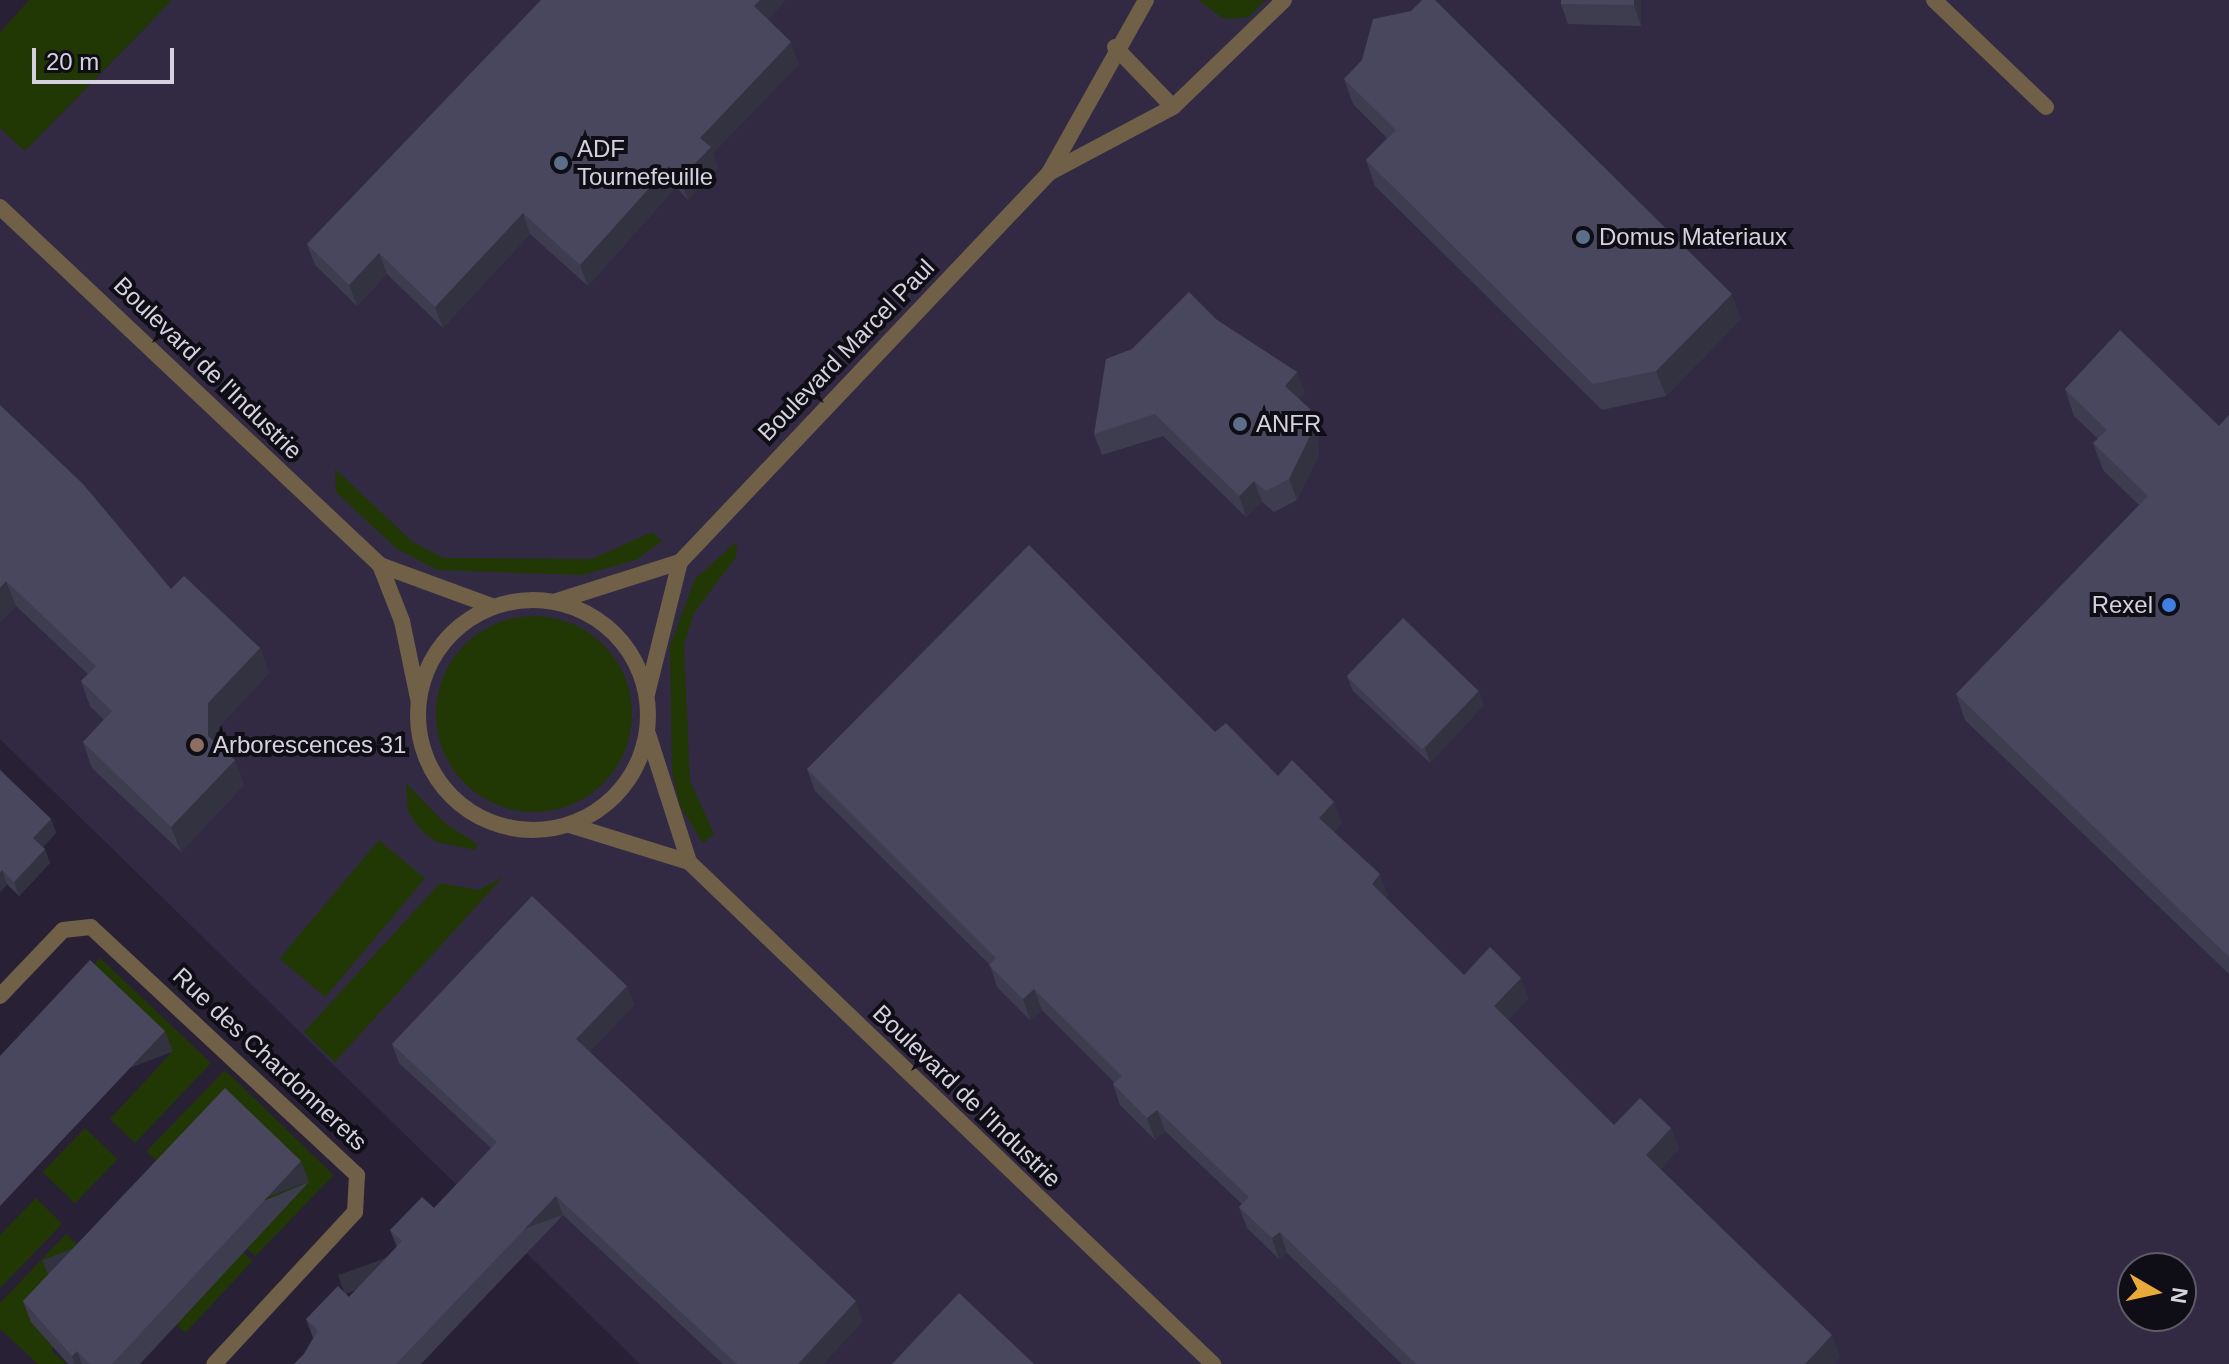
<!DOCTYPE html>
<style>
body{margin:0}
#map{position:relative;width:2229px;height:1364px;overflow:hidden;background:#282135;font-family:Arial,sans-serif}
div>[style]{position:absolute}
.built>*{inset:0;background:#322a43}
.green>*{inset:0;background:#213804;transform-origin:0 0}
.round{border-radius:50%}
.minor>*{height:16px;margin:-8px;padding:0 8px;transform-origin:8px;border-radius:8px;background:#706048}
.minor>.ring{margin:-8px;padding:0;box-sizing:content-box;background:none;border:16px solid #706048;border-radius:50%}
.wall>*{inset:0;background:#3e3d50}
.shaded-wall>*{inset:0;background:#323241;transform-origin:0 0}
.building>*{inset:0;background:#48475d;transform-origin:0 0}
.dots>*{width:22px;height:22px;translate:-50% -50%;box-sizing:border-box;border:4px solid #0f0d15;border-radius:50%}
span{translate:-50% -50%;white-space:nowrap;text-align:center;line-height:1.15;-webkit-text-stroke:8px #0f0d15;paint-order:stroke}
.poi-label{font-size:24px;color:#d5d1df}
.left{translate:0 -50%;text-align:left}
.right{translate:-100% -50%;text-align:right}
.street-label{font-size:24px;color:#d5d1df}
.north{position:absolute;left:2117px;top:1252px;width:80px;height:80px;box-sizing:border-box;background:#0f0d15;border:2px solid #5e5b66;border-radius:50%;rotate:99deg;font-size:22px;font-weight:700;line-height:32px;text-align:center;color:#d5d1df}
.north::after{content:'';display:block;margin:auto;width:28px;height:36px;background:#eaaa39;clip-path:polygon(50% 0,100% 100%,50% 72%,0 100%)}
.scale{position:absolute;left:32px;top:48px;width:142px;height:36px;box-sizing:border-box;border:4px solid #d5d1df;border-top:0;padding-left:10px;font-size:24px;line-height:28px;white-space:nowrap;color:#d5d1df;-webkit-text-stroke:6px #0f0d15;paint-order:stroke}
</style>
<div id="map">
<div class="built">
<div style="clip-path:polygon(evenodd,172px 0,2229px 0,2229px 1364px,640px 1364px,0 739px,0 127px,25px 151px,172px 0,2133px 1268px,2181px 1268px,2181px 1316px,2133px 1316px,2133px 1268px)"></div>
</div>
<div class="green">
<div style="clip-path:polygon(29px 0,172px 0,25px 151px,0 128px,0 32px)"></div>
<div style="clip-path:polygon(1198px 0,1265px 0,1249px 17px,1224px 19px)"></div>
<div style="clip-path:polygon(335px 469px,413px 542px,444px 558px,592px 559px,652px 532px,662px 541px,636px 560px,582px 575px,438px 570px,397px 549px,336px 492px)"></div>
<div style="clip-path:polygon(737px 541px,736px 557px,694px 613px,684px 645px,690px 781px,714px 834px,703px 843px,680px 806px,672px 771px,670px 646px,695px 579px)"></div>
<div class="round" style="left:436px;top:616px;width:196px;height:196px"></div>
<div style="clip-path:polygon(406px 783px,445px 823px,477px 844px,476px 850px,436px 842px,421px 830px,408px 812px)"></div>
<div style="left:379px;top:840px;width:60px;height:155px;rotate:40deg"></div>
<div style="clip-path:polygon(503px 877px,335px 1062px,304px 1032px,440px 883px,479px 890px)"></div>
<div style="clip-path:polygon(100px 958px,211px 1063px,135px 1143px,110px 1119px,172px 1052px,30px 1032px)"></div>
<div style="left:225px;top:1070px;width:151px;height:113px;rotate:44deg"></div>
<div style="left:85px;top:1128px;width:45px;height:61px;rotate:44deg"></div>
<div style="clip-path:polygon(36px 1198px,62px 1224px,0 1288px,0 1235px)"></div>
<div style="clip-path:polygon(66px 1234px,91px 1258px,52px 1351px,66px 1364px,38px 1364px,0 1329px,0 1303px)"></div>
<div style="left:234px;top:1244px;width:25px;height:98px;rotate:43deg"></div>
</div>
<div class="minor">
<div style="left:1934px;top:0;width:155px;rotate:43.7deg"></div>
<div style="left:1115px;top:47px;width:83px;rotate:46deg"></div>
<div style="left:1049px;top:173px;width:140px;rotate:-28deg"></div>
<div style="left:1173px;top:107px;width:154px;rotate:-43.9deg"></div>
<div style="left:0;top:207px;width:522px;rotate:43.29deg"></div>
<div style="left:380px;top:565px;width:119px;rotate:20.1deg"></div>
<div style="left:380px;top:565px;width:60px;rotate:68.6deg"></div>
<div style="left:402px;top:621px;width:79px;rotate:78.3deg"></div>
<div class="ring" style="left:418px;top:600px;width:214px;height:214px"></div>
<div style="left:557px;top:601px;width:129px;rotate:-17.6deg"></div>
<div style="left:647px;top:694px;width:136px;rotate:-76deg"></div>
<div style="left:680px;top:562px;width:536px;rotate:-46.51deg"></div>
<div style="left:1049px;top:173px;width:198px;rotate:-60.7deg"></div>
<div style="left:648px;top:734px;width:134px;rotate:72.2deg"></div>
<div style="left:570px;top:825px;width:125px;rotate:17.3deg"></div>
<div style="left:689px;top:862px;width:726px;rotate:43.77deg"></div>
<div style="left:0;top:996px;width:91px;rotate:-46.3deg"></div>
<div style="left:63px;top:930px;width:28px;rotate:-6deg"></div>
<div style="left:91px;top:927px;width:364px;rotate:43deg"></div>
<div style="left:357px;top:1175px;width:37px;rotate:93deg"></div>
<div style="left:355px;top:1212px;width:207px;rotate:132.8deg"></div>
</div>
<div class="wall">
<div style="clip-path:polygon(1641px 0,1641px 26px,1568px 24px,1561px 4px)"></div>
<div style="clip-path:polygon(768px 20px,799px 64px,713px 153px,718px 168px,688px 200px,676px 187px,588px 286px,530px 234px,443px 328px,387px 274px,357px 306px,315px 265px,307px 244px)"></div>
<div style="clip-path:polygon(1344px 79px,1741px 319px,1666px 396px,1602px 410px,1375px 186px,1366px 160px,1387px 138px,1353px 104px)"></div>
<div style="clip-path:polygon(1217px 320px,1297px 372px,1305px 393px,1299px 399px,1317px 431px,1319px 455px,1297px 500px,1274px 512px,1262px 502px,1246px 517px,1163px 436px,1102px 455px,1094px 434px)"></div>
<div style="clip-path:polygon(2065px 389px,2219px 426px,2229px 415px,2229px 974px,1965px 720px,1956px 694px,2139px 505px,2103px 470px,2093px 443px,2098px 439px,2074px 416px)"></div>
<div style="clip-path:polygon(0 405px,171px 589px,260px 648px,269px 673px,218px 728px,217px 744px,235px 760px,244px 785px,181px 852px,92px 768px,83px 742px,104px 720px,90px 706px,81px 681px,88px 674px,16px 606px,0 622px)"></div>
<div style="clip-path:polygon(1347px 676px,1479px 691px,1484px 705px,1430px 763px,1353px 691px)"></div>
<div style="clip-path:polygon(1215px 732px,1278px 776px,1342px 823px,1334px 832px,1388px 895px,1386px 898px,1464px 975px,1521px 978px,1528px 999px,1508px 1020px,1614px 1125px,1671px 1128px,1679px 1149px,1660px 1169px,1840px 1357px,1833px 1364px,1402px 1364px,1287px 1253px,1279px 1259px,1247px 1228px,1239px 1207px,1242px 1204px,1165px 1131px,1155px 1140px,1120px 1105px,1113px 1084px,1114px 1082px,1042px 1010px,1030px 1020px,997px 987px,990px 965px,815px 791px,807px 769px)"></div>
<div style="clip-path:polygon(0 770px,51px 819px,56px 833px,43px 847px,50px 863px,19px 896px,7px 884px,0 892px)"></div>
<div style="clip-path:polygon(627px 986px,634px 1005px,589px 1052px,863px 1321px,823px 1364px,723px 1364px,563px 1215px,421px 1364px,294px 1364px,304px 1354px,313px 1338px,306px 1319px,349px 1297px,397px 1247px,390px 1230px,434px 1208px,491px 1148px,399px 1063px,392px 1044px)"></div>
<div style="clip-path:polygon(309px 1182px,140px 1364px,68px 1364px,31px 1322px,23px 1301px)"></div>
</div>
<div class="shaded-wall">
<div style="clip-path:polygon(760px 0,786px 0,762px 27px,754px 6px)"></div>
<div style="clip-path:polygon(1634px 0,1641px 0,1641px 26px,1634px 5px)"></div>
<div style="clip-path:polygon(791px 42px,799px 64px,713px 153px,718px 168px,688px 200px,680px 179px,700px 138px)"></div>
<div style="clip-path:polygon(669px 166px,676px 187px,588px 286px,580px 265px)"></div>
<div style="clip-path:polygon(523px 213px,530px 234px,443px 328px,435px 307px)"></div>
<div style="clip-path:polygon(379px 253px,387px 274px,357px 306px,349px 285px)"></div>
<div style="clip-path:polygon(1732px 294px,1741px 319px,1666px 396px,1656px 371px)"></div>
<div style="clip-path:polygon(1297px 372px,1305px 393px,1293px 407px,1285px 386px)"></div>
<div style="clip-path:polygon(1310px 409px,1317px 431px,1319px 455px,1297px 500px,1289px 479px)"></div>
<div style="clip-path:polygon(1254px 481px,1262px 502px,1246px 517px,1239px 496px)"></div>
<div style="clip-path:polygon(6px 581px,16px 606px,0 622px,0 588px)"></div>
<div style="clip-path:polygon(260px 648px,269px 673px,218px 728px,217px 761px,208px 736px,208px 703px)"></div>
<div style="clip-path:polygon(1479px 691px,1484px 705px,1430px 763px,1425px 748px)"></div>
<div style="clip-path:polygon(235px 760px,244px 785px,181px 852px,171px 827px)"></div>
<div style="clip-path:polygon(1334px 802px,1342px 823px,1327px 839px,1319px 818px)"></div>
<div style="clip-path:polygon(51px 819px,56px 833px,38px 852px,33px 838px)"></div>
<div style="clip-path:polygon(45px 849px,50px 863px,19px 896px,14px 882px)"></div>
<div style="clip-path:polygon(2px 870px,7px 884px,0 892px,0 873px)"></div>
<div style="clip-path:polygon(1380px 874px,1388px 895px,1380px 906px,1372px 884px)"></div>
<div style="clip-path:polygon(1521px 978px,1528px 999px,1502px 1027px,1494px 1006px)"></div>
<div style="clip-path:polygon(627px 986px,634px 1005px,583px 1058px,576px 1039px)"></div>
<div style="clip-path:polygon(1034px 989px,1042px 1010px,1030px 1020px,1023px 999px)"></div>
<div style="left:165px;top:1031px;width:22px;height:241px;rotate:69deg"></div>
<div style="clip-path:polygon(1157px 1110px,1165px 1131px,1155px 1140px,1147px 1118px)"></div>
<div style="clip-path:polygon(1671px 1128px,1679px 1149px,1653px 1176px,1646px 1155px)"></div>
<div style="left:301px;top:1161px;width:22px;height:277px;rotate:69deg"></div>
<div style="left:556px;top:1196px;width:20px;height:232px;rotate:70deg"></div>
<div style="clip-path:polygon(1280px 1232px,1287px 1253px,1279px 1259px,1272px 1238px)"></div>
<div style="clip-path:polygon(856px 1301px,863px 1321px,823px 1364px,798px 1364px)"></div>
<div style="clip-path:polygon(1832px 1335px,1840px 1357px,1833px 1364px,1805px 1364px)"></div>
<div style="clip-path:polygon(77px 1351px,82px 1364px,75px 1364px,72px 1356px)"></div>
</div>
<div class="building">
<div style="clip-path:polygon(541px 0,760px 0,754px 6px,791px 42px,700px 138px,711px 147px,680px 179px,669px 166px,580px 265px,523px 213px,435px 307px,379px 253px,349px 285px,307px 244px)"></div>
<div style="clip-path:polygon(1422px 0,1435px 0,1732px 294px,1656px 371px,1593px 384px,1366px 160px,1396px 130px,1344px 79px,1362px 60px,1373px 19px,1411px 11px)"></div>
<div style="clip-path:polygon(1561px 0,1634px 0,1634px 5px,1561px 4px)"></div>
<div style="clip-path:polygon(1189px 292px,1217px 320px,1297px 372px,1285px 386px,1310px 409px,1311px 434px,1289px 479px,1266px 491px,1254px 481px,1239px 496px,1155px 414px,1094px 434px,1106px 359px,1132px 349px)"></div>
<div style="clip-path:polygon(2120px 330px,2219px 426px,2229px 415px,2229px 957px,1956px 694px,2148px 496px,2093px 443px,2107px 430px,2065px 389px)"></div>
<div style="clip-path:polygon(0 405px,83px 484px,171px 589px,184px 576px,260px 648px,208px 703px,208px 736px,235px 760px,171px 827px,83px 742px,112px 711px,81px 681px,96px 666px,6px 581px,0 588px)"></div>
<div style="clip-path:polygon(1029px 545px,1215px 732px,1226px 723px,1278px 776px,1292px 760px,1334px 802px,1319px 818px,1380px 874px,1372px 884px,1464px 975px,1490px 947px,1521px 978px,1494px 1006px,1614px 1125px,1640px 1098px,1671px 1128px,1646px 1155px,1832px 1335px,1805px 1364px,1416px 1364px,1280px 1232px,1272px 1238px,1239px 1207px,1249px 1197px,1157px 1110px,1147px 1118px,1113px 1084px,1122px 1076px,1034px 989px,1023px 999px,989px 965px,996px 958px,807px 769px)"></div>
<div style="left:1403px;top:618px;width:105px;height:81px;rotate:44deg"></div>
<div style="clip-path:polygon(0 770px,51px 819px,33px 838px,45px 849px,14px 882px,2px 870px,0 873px)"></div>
<div style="clip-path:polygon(532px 896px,627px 986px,576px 1039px,856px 1301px,798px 1364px,737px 1364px,556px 1196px,396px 1364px,294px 1364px,304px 1354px,318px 1331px,306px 1319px,338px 1286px,349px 1297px,402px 1241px,390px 1230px,422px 1197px,434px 1208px,497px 1142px,392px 1044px)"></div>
<div style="clip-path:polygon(90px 960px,165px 1031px,0 1206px,0 1056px)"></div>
<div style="clip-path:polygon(225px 1088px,301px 1161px,112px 1364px,90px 1364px,77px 1351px,72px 1356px,23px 1301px)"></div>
<div style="clip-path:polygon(959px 1293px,1034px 1364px,892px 1364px)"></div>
</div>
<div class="dots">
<div style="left:561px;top:163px;background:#5c6f8a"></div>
<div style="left:1583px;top:237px;background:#5c6f8a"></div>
<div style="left:1240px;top:424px;background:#5c6f8a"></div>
<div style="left:2169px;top:605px;background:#3f7fe0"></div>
<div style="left:197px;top:745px;background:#8d6e63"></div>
</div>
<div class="poi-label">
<span class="left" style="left:577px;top:163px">ADF<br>Tournefeuille</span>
<span class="left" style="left:1599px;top:237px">Domus Materiaux</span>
<span class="left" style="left:1256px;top:424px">ANFR</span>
<span class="right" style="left:2153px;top:605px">Rexel</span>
<span class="left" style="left:213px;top:745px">Arborescences 31</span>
</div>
<div class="street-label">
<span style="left:846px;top:350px;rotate:-46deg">Boulevard Marcel Paul</span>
<span style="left:208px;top:368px;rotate:44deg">Boulevard de l'Industrie</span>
<span style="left:270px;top:1059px;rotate:43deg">Rue des Chardonnerets</span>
<span style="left:967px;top:1096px;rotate:44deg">Boulevard de l'Industrie</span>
</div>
<div class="north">N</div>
<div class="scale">20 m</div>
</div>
